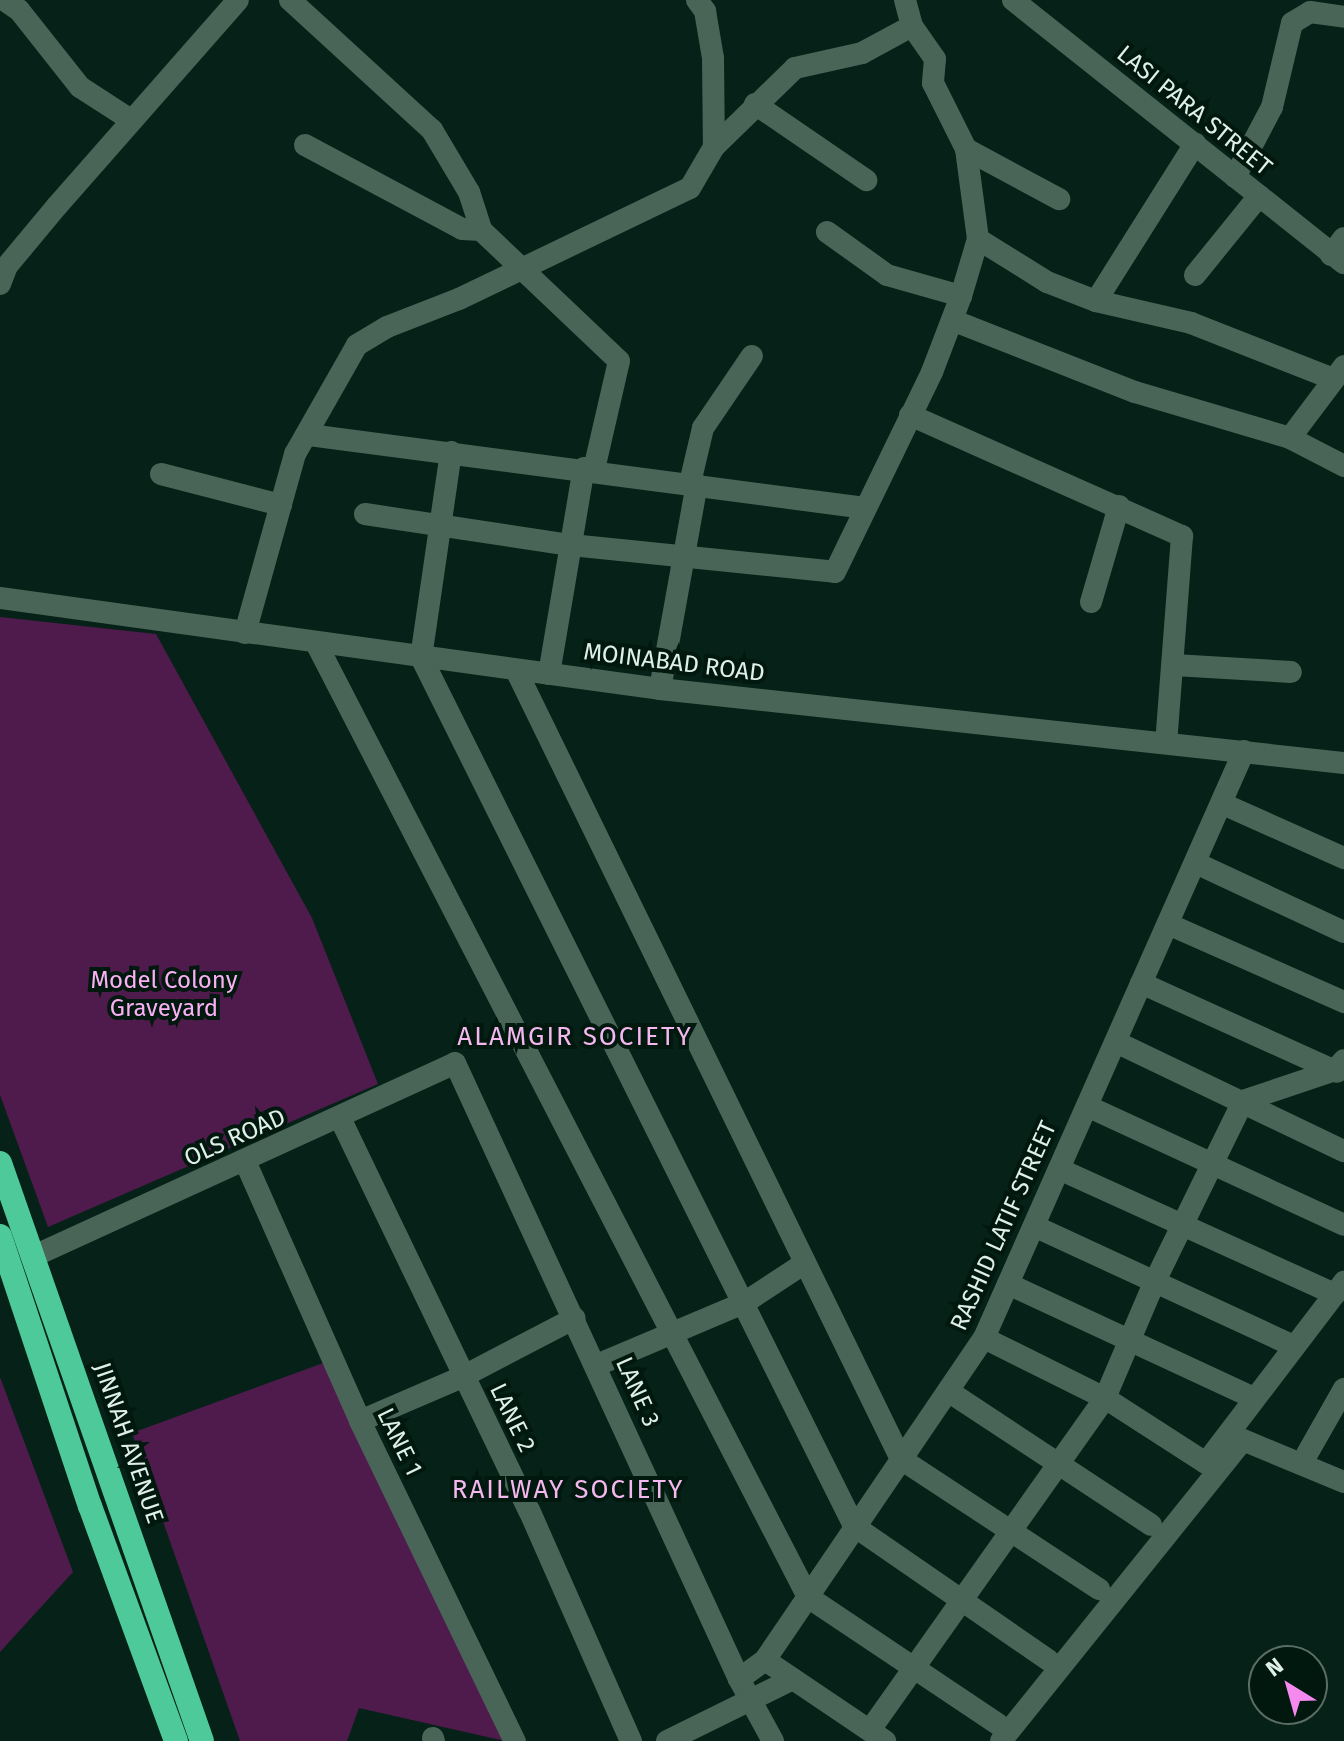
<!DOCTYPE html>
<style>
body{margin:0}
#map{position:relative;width:1344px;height:1741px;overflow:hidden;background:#062117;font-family:"Fira Sans",sans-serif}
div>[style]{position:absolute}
.green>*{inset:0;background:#4f1b4c}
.minor>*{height:22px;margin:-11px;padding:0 11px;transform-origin:11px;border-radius:11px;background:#496558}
.highway>*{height:24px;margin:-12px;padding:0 12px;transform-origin:12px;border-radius:12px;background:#4eca9a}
span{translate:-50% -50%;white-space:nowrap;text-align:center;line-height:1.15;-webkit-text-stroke:8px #00180e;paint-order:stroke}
.street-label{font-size:24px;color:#e0f0e8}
.park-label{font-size:24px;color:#fbb0f3}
.neighbourhood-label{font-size:26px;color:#f4b7ee;letter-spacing:2px}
.north{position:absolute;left:1248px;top:1645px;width:80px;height:80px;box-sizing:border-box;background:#00180e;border:2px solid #5a6e65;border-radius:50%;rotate:323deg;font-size:22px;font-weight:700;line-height:32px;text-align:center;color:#e0f0e8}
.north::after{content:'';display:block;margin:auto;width:28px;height:36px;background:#f689ee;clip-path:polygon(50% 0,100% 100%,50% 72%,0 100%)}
</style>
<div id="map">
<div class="green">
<div style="clip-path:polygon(0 617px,156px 634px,312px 918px,378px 1084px,48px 1227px,0 1095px)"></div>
<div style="clip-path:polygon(326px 1362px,505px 1741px,359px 1708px,347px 1741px,240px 1741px,132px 1433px)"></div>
<div style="clip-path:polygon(0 1377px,73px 1572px,0 1652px)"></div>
</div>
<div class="minor">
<div style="left:4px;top:0;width:18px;rotate:34deg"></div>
<div style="left:19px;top:10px;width:98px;rotate:51.6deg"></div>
<div style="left:80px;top:87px;width:61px;rotate:32.9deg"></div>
<div style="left:290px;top:0;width:193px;rotate:42.5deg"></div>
<div style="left:432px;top:130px;width:72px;rotate:59.2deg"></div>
<div style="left:469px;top:192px;width:40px;rotate:72deg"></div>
<div style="left:481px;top:230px;width:190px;rotate:43.5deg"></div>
<div style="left:619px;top:361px;width:111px;rotate:103deg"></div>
<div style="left:697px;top:0;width:14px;rotate:54deg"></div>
<div style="left:705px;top:11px;width:48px;rotate:80.3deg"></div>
<div style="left:713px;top:58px;width:89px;rotate:89.4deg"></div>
<div style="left:905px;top:0;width:27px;rotate:75deg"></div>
<div style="left:912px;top:26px;width:40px;rotate:55.1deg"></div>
<div style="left:935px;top:59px;width:24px;rotate:95deg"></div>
<div style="left:933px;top:83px;width:74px;rotate:63.4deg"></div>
<div style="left:966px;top:149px;width:106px;rotate:28.3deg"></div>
<div style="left:1013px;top:0;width:423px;rotate:38.5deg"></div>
<div style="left:755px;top:104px;width:135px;rotate:34.4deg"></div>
<div style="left:305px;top:145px;width:178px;rotate:28.1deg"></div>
<div style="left:462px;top:229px;width:19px;rotate:3deg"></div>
<div style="left:1235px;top:177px;width:79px;rotate:-62.1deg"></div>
<div style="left:1272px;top:107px;width:86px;rotate:-76.6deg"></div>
<div style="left:1292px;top:23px;width:21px;rotate:-31deg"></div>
<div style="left:1310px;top:12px;width:34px;rotate:8deg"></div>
<div style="left:827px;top:232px;width:74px;rotate:35.6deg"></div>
<div style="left:887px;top:275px;width:77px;rotate:15.8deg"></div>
<div style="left:978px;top:239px;width:81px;rotate:31.9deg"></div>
<div style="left:1047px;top:282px;width:53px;rotate:21.2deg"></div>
<div style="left:1096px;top:301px;width:186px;rotate:-57.8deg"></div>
<div style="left:1331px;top:255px;width:21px;rotate:-53deg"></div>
<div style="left:1195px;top:275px;width:102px;rotate:-51deg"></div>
<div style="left:0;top:284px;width:19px;rotate:-69deg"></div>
<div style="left:7px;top:266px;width:78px;rotate:-50.2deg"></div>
<div style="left:57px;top:206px;width:274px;rotate:-48.7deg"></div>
<div style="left:1096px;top:301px;width:98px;rotate:13deg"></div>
<div style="left:1191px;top:323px;width:153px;rotate:21.5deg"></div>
<div style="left:952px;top:320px;width:197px;rotate:21.5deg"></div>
<div style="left:1135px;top:392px;width:162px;rotate:16.5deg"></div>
<div style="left:1290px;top:438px;width:61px;rotate:27.4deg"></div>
<div style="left:910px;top:415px;width:298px;rotate:24deg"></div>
<div style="left:1182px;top:536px;width:207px;rotate:94.4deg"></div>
<div style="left:309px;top:435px;width:561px;rotate:7.48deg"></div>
<div style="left:1290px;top:438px;width:90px;rotate:-53.1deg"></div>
<div style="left:451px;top:452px;width:207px;rotate:98.3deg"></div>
<div style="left:421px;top:657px;width:971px;rotate:63.51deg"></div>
<div style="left:854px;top:1526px;width:236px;rotate:34.6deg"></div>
<div style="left:161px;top:474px;width:124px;rotate:14.5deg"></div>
<div style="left:690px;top:483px;width:57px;rotate:-76.7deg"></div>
<div style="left:703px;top:428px;width:87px;rotate:-55.8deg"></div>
<div style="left:365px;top:514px;width:208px;rotate:8.6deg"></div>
<div style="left:571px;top:545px;width:265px;rotate:5.8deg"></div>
<div style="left:835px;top:572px;width:222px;rotate:-64.1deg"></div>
<div style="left:932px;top:372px;width:81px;rotate:-69.1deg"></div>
<div style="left:961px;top:296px;width:59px;rotate:-73.4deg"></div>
<div style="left:978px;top:239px;width:91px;rotate:-97.6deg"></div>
<div style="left:0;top:598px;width:666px;rotate:7.85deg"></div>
<div style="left:660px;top:689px;width:688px;rotate:6.17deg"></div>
<div style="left:1091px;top:602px;width:100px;rotate:-73.7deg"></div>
<div style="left:245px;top:633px;width:186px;rotate:-74.4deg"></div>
<div style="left:295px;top:454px;width:125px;rotate:-60.4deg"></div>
<div style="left:357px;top:345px;width:35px;rotate:-31deg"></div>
<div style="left:387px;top:327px;width:77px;rotate:-21.3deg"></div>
<div style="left:459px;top:299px;width:256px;rotate:-25.7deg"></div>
<div style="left:690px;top:188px;width:48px;rotate:-59.7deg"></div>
<div style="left:714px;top:147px;width:113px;rotate:-44.3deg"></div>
<div style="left:795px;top:68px;width:69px;rotate:-12.6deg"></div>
<div style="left:862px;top:53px;width:57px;rotate:-28.4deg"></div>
<div style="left:316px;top:643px;width:1073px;rotate:62.72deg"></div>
<div style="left:808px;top:1597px;width:229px;rotate:33.8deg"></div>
<div style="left:1174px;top:665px;width:117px;rotate:3.4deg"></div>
<div style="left:516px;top:670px;width:878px;rotate:63.99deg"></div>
<div style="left:901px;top:1459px;width:237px;rotate:33.3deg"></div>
<div style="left:549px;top:674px;width:209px;rotate:-80.4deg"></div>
<div style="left:660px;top:689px;width:208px;rotate:-79.8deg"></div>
<div style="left:1223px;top:804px;width:133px;rotate:24.1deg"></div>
<div style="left:1198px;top:864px;width:161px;rotate:25deg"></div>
<div style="left:1168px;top:924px;width:193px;rotate:23.9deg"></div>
<div style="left:1141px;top:983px;width:215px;rotate:24.4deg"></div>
<div style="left:1116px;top:1042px;width:253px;rotate:25.6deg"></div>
<div style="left:1087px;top:1106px;width:283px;rotate:24.8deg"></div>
<div style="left:341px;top:1120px;width:433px;rotate:64.3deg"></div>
<div style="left:529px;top:1510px;width:253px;rotate:66.2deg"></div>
<div style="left:245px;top:1161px;width:284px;rotate:66.1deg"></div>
<div style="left:360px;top:1421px;width:356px;rotate:64.2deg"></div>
<div style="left:1059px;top:1169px;width:303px;rotate:24.4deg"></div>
<div style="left:1034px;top:1226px;width:286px;rotate:24.8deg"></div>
<div style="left:34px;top:1256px;width:463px;rotate:-24.6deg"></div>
<div style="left:455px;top:1063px;width:678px;rotate:65.25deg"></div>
<div style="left:739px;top:1679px;width:71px;rotate:61.3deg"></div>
<div style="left:1008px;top:1284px;width:271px;rotate:24.9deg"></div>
<div style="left:984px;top:1338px;width:135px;rotate:26.4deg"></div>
<div style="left:1105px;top:1398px;width:120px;rotate:32.8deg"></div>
<div style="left:1206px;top:1463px;width:228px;rotate:-52.7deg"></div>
<div style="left:597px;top:1365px;width:160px;rotate:-22.9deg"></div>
<div style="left:744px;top:1303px;width:73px;rotate:-33.3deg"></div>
<div style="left:948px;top:1391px;width:243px;rotate:33.4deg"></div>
<div style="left:360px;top:1421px;width:111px;rotate:-23.3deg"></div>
<div style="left:462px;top:1377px;width:127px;rotate:-27.6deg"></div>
<div style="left:1307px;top:1454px;width:75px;rotate:-60.4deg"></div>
<div style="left:765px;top:1660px;width:145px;rotate:34deg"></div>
<div style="left:739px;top:1679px;width:32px;rotate:-36deg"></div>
<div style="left:765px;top:1660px;width:389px;rotate:-55.8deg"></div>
<div style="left:984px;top:1338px;width:642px;rotate:-66.11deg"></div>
<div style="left:870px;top:1730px;width:407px;rotate:-54.7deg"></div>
<div style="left:1105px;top:1398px;width:127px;rotate:-66.9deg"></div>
<div style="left:1155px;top:1281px;width:200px;rotate:-63.9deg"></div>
<div style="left:1243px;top:1101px;width:97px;rotate:-18.6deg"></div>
<div style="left:1335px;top:1070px;width:13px;rotate:-48deg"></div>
<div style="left:433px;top:1738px;width:3px;rotate:72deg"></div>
<div style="left:667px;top:1741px;width:140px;rotate:-26.2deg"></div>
<div style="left:1001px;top:1741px;width:386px;rotate:-51.2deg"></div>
<div style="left:1243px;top:1440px;width:109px;rotate:22.6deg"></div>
</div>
<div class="highway">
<div style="left:0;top:1163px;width:612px;rotate:70.74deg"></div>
<div style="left:0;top:1236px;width:285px;rotate:71.6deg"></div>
<div style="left:90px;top:1506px;width:250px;rotate:69.9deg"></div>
</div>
<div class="street-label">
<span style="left:1194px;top:111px;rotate:39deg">LASI PARA STREET</span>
<span style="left:674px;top:663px;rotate:7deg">MOINABAD ROAD</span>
<span style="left:235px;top:1138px;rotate:-24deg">OLS ROAD</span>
<span style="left:1004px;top:1226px;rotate:-66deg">RASHID LATIF STREET</span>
<span style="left:637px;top:1392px;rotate:66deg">LANE 3</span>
<span style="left:512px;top:1418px;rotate:64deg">LANE 2</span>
<span style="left:399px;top:1442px;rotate:64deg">LANE 1</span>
<span style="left:128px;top:1443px;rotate:71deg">JINNAH AVENUE</span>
</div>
<div class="park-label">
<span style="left:164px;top:995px">Model Colony<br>Graveyard</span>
</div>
<div class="neighbourhood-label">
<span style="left:575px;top:1037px">ALAMGIR SOCIETY</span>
<span style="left:568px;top:1490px">RAILWAY SOCIETY</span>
</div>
<div class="north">N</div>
</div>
